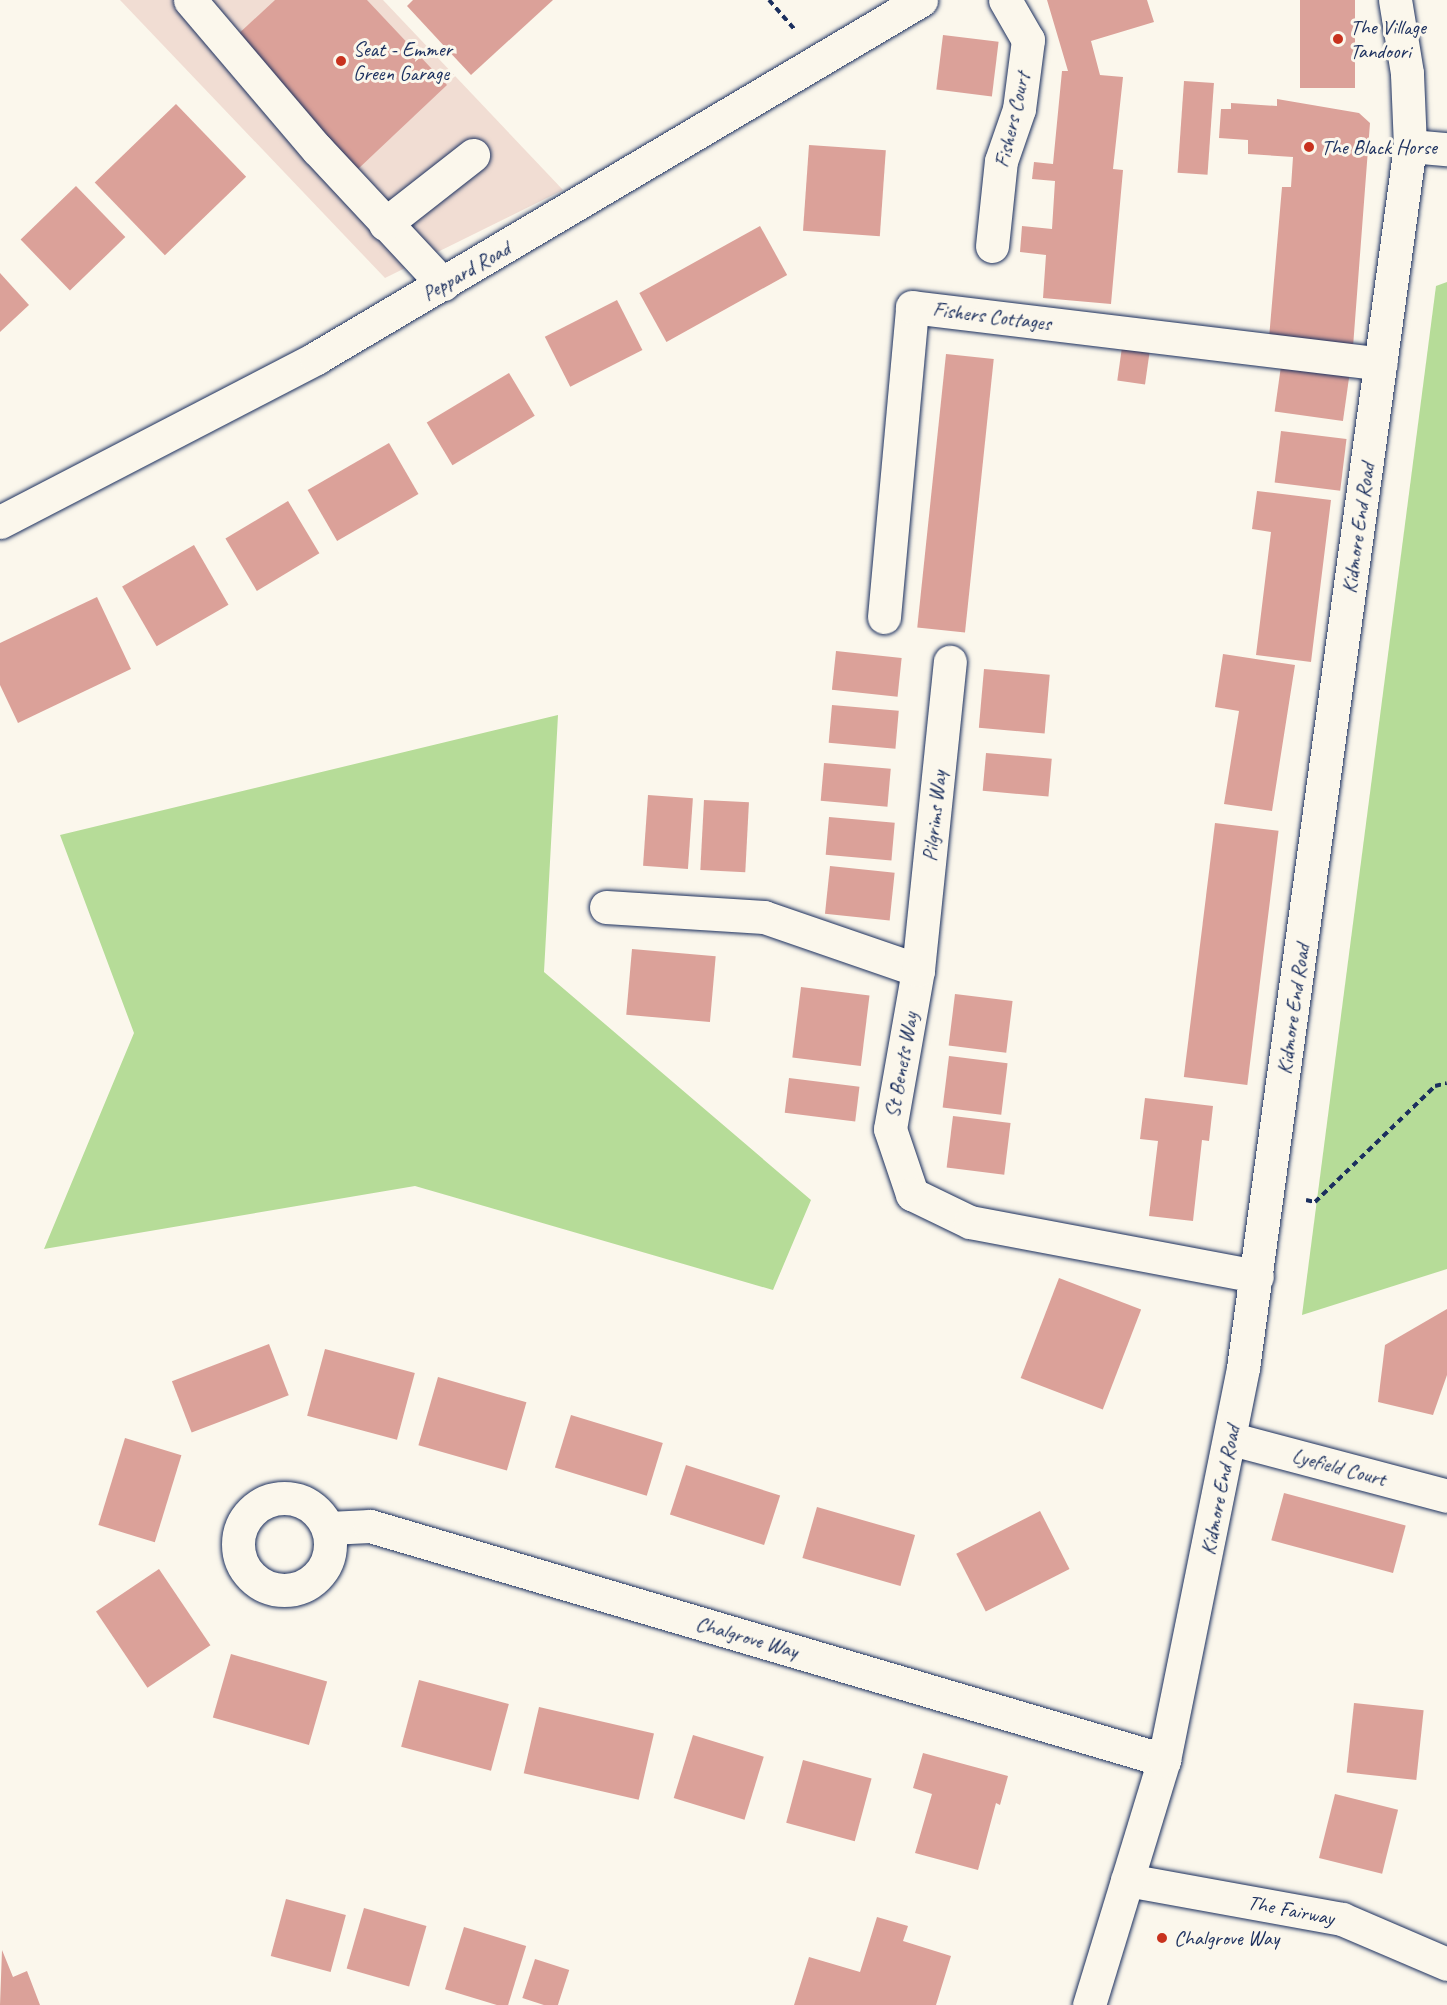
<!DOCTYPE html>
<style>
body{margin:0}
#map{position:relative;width:1447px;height:2005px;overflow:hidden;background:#fbf7ec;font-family:Caveat,sans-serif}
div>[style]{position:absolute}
.built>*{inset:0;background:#f1ddd3}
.green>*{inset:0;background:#b6dc98}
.building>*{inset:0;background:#dba199;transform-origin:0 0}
.path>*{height:4px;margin-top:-2px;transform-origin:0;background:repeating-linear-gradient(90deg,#1b2f5e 0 6px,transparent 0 10.5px)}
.roads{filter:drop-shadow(0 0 2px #1b2f5e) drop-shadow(0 0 2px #1b2f5e)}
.minor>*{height:33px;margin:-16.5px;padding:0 16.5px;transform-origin:16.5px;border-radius:16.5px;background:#fbf7ec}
.minor>.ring{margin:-16.5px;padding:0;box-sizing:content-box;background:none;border:33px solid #fbf7ec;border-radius:50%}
.major>*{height:33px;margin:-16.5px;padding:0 16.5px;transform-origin:16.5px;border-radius:16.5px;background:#fbf7ec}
.dots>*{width:16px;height:16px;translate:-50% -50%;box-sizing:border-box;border:3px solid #fbf7ec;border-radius:50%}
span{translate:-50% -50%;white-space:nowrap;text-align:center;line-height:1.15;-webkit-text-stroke:6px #fbf7ec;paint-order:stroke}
.poi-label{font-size:21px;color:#1b2f5e}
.left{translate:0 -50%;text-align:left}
.street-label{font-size:21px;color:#1b2f5e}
</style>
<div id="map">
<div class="built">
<div style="clip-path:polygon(120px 0,383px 0,563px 190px,385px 278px)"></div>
</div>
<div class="green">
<div style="clip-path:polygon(1447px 282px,1447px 1269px,1302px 1315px,1436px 286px)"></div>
<div style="clip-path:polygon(558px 715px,544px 972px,811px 1200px,773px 1290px,415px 1186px,44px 1249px,134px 1033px,60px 835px)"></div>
</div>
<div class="building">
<div style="clip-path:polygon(275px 0,367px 0,447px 85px,358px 169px,235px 37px)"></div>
<div style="clip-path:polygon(413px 0,553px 0,471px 75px,407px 6px)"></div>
<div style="clip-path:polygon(1047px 0,1147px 0,1154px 22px,1091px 41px,1100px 75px,1123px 77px,1113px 169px,1123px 170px,1111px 304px,1043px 298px,1046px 255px,1020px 252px,1022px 226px,1052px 229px,1055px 181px,1032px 179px,1034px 162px,1053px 164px,1062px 71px,1068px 71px)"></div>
<div style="left:1300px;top:0;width:55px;height:88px"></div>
<div style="left:943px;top:35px;width:56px;height:55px;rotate:7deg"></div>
<div style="left:1184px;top:81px;width:30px;height:92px;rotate:4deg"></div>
<div style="clip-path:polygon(1277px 99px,1359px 113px,1370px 123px,1353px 347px,1269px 338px,1282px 187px,1291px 187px,1293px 157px,1248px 154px,1248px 140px,1219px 138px,1221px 109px,1231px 109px,1231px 103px,1277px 106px)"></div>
<div style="left:176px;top:104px;width:101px;height:113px;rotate:46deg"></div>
<div style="left:809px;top:145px;width:77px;height:86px;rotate:4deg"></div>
<div style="left:76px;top:186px;width:71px;height:77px;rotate:46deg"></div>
<div style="left:760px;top:226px;width:56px;height:138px;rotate:61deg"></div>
<div style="clip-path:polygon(0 273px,29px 305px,0 332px)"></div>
<div style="left:617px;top:300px;width:56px;height:81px;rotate:63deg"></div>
<div style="left:1123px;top:340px;width:28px;height:41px;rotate:8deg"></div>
<div style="left:946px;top:354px;width:48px;height:275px;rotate:6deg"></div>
<div style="left:1282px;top:359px;width:69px;height:53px;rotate:8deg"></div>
<div style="left:509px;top:373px;width:50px;height:96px;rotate:59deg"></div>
<div style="left:1281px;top:431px;width:66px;height:52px;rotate:7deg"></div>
<div style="left:389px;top:443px;width:59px;height:94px;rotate:60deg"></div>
<div style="clip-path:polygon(1257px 491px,1331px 500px,1311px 662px,1256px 655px,1271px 532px,1252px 529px)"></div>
<div style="left:288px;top:501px;width:61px;height:73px;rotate:59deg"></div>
<div style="left:194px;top:545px;width:69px;height:83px;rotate:60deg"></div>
<div style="clip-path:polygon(97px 597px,131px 669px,18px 723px,0 685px,0 643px)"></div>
<div style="left:836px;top:651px;width:66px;height:39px;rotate:6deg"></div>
<div style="clip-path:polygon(1223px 654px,1295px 665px,1272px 811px,1224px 804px,1239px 711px,1215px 707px)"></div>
<div style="left:984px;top:669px;width:66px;height:59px;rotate:5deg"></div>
<div style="left:832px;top:705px;width:67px;height:38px;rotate:5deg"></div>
<div style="left:986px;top:753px;width:66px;height:38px;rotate:5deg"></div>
<div style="left:824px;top:763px;width:67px;height:38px;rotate:5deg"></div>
<div style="left:648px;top:795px;width:45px;height:71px;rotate:4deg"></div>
<div style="left:704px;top:800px;width:45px;height:70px;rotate:3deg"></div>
<div style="left:829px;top:817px;width:66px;height:38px;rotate:5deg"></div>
<div style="left:1215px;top:823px;width:64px;height:256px;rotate:7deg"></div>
<div style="left:830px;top:866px;width:65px;height:48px;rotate:6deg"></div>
<div style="left:632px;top:949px;width:84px;height:66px;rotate:5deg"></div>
<div style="left:801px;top:987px;width:69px;height:71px;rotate:7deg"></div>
<div style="left:955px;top:994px;width:58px;height:52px;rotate:7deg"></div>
<div style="left:949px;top:1056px;width:59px;height:52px;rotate:7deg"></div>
<div style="left:789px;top:1078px;width:71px;height:35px;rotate:7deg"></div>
<div style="clip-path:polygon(1145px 1098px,1213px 1106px,1209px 1141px,1202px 1140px,1193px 1221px,1149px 1216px,1158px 1141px,1140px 1139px)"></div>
<div style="left:953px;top:1116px;width:58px;height:52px;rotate:7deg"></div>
<div style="left:1059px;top:1278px;width:88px;height:107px;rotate:21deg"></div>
<div style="clip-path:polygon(1447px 1309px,1447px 1375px,1433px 1415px,1378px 1402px,1385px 1345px)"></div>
<div style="left:269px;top:1344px;width:55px;height:104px;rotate:69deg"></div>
<div style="left:325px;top:1349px;width:93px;height:69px;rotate:15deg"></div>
<div style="left:438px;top:1377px;width:92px;height:71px;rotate:16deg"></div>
<div style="left:571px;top:1415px;width:96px;height:55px;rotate:17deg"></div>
<div style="left:125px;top:1438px;width:59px;height:91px;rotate:17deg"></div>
<div style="left:686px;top:1465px;width:99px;height:52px;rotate:18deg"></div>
<div style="left:1284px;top:1493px;width:126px;height:49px;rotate:15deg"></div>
<div style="left:817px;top:1507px;width:102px;height:53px;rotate:16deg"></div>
<div style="left:1040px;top:1511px;width:65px;height:94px;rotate:63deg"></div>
<div style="left:159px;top:1569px;width:92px;height:76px;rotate:56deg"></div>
<div style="left:231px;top:1654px;width:100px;height:66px;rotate:16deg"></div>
<div style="left:419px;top:1680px;width:93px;height:69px;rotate:15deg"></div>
<div style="left:1354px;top:1703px;width:70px;height:70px;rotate:6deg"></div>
<div style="left:539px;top:1707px;width:118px;height:68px;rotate:13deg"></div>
<div style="left:693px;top:1735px;width:74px;height:66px;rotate:17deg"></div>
<div style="clip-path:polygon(923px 1753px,1008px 1776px,1000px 1805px,996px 1803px,978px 1870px,915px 1853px,932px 1794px,913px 1788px)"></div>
<div style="left:803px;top:1760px;width:71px;height:65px;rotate:15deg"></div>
<div style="left:1335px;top:1794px;width:65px;height:66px;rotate:14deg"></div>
<div style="left:286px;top:1899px;width:62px;height:59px;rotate:15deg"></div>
<div style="left:364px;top:1908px;width:65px;height:63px;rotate:16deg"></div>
<div style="clip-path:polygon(877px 1917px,908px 1926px,903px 1941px,951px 1956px,936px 2005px,794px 2005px,809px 1957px,860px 1972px)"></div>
<div style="left:464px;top:1927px;width:65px;height:65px;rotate:17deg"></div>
<div style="clip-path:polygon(2px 1950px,13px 1977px,27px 1971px,40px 2005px,0 2005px)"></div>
<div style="left:535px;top:1959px;width:36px;height:41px;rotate:18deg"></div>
</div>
<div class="path">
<div style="left:769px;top:0;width:38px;rotate:49deg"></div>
<div style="left:1306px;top:1200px;width:9px;rotate:13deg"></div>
<div style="left:1315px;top:1202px;width:167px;rotate:-44deg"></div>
<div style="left:1435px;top:1086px;width:12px;rotate:-14deg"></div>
</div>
<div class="roads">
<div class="minor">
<div style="left:190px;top:0;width:196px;rotate:49.6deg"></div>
<div style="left:317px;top:149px;width:185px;rotate:47deg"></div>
<div style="left:1410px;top:146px;width:37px;rotate:5deg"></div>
<div style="left:385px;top:224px;width:112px;rotate:-38.1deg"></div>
<div style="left:992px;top:246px;width:85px;rotate:-84deg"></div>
<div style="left:1001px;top:161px;width:55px;rotate:-70.9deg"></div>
<div style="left:1019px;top:109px;width:70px;rotate:-82.6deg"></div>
<div style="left:1028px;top:40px;width:46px;rotate:-119.9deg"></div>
<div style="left:884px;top:617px;width:311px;rotate:-84.8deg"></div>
<div style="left:912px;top:307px;width:472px;rotate:6.9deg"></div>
<div style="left:606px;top:907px;width:158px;rotate:3.6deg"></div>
<div style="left:764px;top:917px;width:163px;rotate:19deg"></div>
<div style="left:918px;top:970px;width:161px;rotate:100deg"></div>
<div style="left:890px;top:1129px;width:69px;rotate:71.3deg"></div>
<div style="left:912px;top:1194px;width:64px;rotate:25.8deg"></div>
<div style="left:970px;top:1222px;width:292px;rotate:10.7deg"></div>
<div style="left:918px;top:970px;width:310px;rotate:-84.1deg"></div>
<div style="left:1232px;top:1439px;width:222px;rotate:14.8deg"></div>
<div class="ring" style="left:238px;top:1498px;width:59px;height:59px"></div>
<div style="left:328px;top:1528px;width:42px;rotate:-2.7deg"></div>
<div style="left:370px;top:1526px;width:828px;rotate:16.42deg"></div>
<div style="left:1127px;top:1880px;width:219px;rotate:10.3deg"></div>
<div style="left:1342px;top:1919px;width:114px;rotate:23.2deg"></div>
<div style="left:1089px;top:2005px;width:256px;rotate:-73deg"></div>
<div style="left:1164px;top:1760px;width:400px;rotate:-78.6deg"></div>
<div style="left:1243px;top:1368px;width:1233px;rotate:-82.22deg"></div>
<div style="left:1410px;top:146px;width:73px;rotate:-92.4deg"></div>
<div style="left:1407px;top:73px;width:74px;rotate:-99.3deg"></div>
</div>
<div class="major">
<div style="left:0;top:522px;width:356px;rotate:-27.4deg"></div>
<div style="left:316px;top:358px;width:703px;rotate:-30.61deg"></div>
</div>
</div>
<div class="dots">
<div style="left:1338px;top:39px;background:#c8321e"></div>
<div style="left:341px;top:61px;background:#c8321e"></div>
<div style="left:1309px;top:147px;background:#c8321e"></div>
<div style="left:1162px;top:1938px;background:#c8321e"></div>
</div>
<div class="poi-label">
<span class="left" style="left:1350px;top:39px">The Village<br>Tandoori</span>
<span class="left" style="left:353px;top:61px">Seat - Emmer<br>Green Garage</span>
<span class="left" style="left:1321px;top:147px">The Black Horse</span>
<span class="left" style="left:1174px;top:1938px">Chalgrove Way</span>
</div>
<div class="street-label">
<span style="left:1012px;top:120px;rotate:-77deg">Fishers Court</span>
<span style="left:466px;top:271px;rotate:-30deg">Peppard Road</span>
<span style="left:992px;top:316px;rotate:7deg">Fishers Cottages</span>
<span style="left:1358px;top:528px;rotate:-82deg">Kidmore End Road</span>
<span style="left:934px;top:816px;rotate:-84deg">Pilgrims Way</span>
<span style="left:1293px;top:1009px;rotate:-82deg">Kidmore End Road</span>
<span style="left:901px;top:1065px;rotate:-80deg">St Benets Way</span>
<span style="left:1339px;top:1467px;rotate:15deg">Lyefield Court</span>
<span style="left:1220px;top:1490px;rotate:-79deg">Kidmore End Road</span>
<span style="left:747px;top:1637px;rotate:16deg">Chalgrove Way</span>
<span style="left:1291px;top:1910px;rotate:11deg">The Fairway</span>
</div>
</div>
